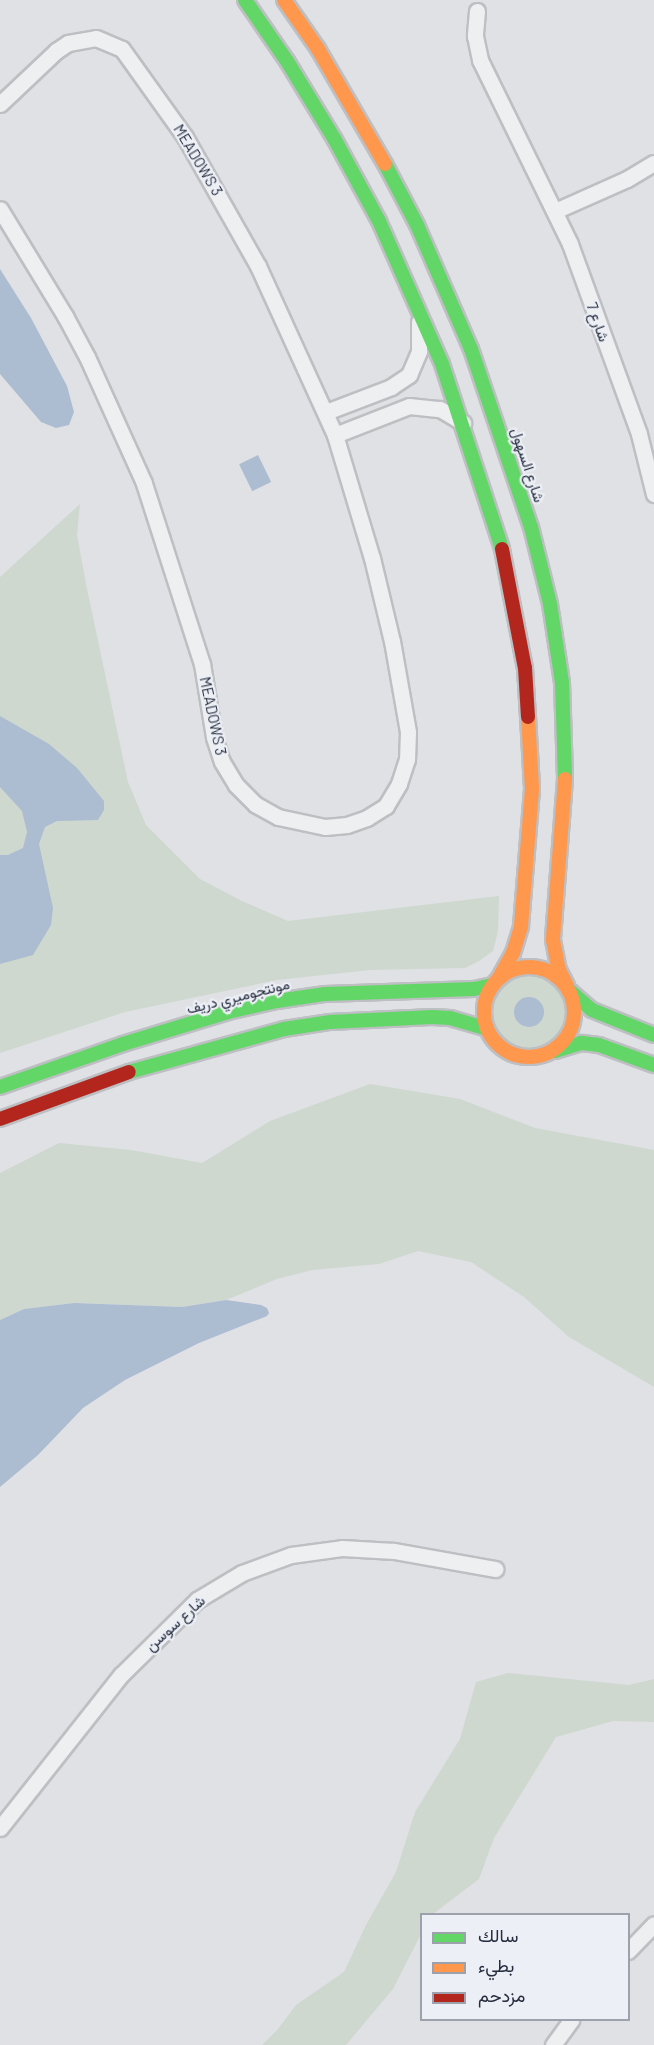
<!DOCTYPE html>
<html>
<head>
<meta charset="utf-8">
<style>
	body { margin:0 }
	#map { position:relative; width:654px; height:2045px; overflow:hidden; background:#dfe1e4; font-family:Barlow,Vazirmatn,sans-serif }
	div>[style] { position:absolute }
	.green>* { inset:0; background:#ced8cf }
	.round { border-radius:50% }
	.water>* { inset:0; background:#acbcd1; transform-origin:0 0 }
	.roads { filter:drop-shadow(2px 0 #bdbfc2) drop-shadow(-2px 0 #bdbfc2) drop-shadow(0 2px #bdbfc2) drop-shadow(0 -2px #bdbfc2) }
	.street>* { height:15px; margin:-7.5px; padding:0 7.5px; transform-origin:7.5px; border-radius:7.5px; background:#eeeff1 }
	.fast>* { height:14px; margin:-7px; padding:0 7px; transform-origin:7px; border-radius:7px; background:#63d668 }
	.slow>* { height:14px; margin:-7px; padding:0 7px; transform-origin:7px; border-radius:7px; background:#ff974d }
	.slow>.ring { margin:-7px; padding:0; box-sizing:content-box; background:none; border:14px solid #ff974d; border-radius:50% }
	.jam>* { height:14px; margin:-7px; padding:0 7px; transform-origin:7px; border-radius:7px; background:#b3261e }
	span { translate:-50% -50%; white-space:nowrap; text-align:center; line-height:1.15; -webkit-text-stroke:4.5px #eceff5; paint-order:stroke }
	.street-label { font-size:15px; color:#262d3e }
	.legend { position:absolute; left:420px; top:1913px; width:210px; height:108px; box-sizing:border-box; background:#eceff5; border:2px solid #9da1ac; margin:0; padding:8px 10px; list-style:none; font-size:18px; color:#262d3e }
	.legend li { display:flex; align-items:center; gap:12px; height:30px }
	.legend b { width:30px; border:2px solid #9da1ac }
</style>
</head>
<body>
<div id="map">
	<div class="green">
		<div style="clip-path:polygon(80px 504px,77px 535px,87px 589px,128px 782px,146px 825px,200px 879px,242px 901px,288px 921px,499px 896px,498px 931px,493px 951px,479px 961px,465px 968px,370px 970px,277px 980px,125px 1012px,0 1053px,0 577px)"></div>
		<div class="round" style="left:493px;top:976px;width:72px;height:72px"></div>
		<div style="clip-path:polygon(370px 1084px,460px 1099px,535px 1128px,654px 1150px,654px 1387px,569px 1337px,524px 1297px,471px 1262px,418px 1251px,379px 1264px,312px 1270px,277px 1279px,226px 1300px,182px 1307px,74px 1303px,24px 1309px,0 1320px,0 1173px,59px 1143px,131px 1150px,202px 1163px,270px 1121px)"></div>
		<div style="clip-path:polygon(508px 1673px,629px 1685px,654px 1679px,654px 1722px,613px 1721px,556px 1737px,494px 1838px,479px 1879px,433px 1914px,422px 1914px,421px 1934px,393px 1989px,346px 2045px,262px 2045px,278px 2029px,296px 2005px,344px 1972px,366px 1925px,396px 1872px,415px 1812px,460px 1739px,476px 1682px)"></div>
	</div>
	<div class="water">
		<div style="clip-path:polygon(0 269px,31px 318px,67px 386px,74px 412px,69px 425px,56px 428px,41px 422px,0 374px)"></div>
		<div style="left:258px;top:455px;width:30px;height:21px;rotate:64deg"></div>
		<div style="clip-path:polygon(0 716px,49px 744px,77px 768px,104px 801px,104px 810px,98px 820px,57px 821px,45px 827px,39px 844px,53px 908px,51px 925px,33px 955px,0 964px,0 855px,8px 855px,23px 848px,27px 832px,22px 811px,0 787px)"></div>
		<div class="round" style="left:514px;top:997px;width:30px;height:30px"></div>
		<div style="clip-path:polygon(226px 1300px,261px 1305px,267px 1308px,269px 1313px,267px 1316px,199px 1343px,125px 1380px,83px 1408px,38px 1455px,0 1487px,0 1320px,24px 1309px,74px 1303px,182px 1307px)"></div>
	</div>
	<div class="roads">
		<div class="street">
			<div style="left:477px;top:11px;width:25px;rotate:95deg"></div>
			<div style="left:475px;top:36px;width:25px;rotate:78deg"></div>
			<div style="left:480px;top:60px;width:205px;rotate:63.9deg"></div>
			<div style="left:570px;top:244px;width:202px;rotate:70deg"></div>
			<div style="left:639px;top:434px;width:62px;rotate:76deg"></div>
			<div style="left:0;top:104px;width:77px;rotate:-43.4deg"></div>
			<div style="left:56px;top:51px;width:14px;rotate:-34deg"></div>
			<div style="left:68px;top:43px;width:28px;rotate:-10deg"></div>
			<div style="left:96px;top:38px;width:28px;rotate:23deg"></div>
			<div style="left:122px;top:49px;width:108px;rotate:54.4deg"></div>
			<div style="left:185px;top:137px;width:148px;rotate:60.5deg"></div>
			<div style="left:258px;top:266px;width:186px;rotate:65.5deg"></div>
			<div style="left:335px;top:435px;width:128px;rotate:73.3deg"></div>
			<div style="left:372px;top:558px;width:85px;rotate:76.5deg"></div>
			<div style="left:392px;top:641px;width:92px;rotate:80deg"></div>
			<div style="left:408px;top:732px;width:27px;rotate:92deg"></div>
			<div style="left:407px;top:759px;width:26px;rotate:108deg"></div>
			<div style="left:399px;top:784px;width:26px;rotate:121deg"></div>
			<div style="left:386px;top:806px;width:22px;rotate:148deg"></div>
			<div style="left:367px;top:818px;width:21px;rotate:161deg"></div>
			<div style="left:347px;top:825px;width:22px;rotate:175deg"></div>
			<div style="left:325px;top:827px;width:48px;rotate:-168deg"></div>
			<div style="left:278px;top:817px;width:26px;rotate:-151deg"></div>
			<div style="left:255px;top:804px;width:27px;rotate:-135deg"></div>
			<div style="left:236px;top:785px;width:27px;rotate:-121deg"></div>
			<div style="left:222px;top:762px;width:26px;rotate:-108deg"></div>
			<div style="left:214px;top:737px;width:74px;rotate:-99.3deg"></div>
			<div style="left:202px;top:664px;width:190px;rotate:-107.8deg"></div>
			<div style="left:144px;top:483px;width:138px;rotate:-114.3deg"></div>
			<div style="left:87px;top:357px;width:47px;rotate:-118.2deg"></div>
			<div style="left:65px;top:316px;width:125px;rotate:-121.3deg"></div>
			<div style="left:555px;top:211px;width:79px;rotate:-24deg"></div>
			<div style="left:627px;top:179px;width:31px;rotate:-31deg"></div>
			<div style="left:326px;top:412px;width:70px;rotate:-21deg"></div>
			<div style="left:391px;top:387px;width:22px;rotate:-34deg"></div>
			<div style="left:409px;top:375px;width:26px;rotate:-67deg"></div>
			<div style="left:419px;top:351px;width:29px;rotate:-90deg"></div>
			<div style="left:335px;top:435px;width:79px;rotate:-21.4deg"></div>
			<div style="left:409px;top:406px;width:31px;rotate:6deg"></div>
			<div style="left:440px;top:409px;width:27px;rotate:31deg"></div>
			<div style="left:0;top:1828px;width:195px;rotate:-51.7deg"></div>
			<div style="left:121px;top:1675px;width:107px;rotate:-44.6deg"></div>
			<div style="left:197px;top:1600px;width:52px;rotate:-31deg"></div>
			<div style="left:242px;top:1573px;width:52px;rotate:-20.2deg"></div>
			<div style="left:291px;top:1555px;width:51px;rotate:-7.8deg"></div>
			<div style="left:342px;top:1548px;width:52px;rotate:3.3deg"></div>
			<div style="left:394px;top:1551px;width:103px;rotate:10.1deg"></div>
			<div style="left:628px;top:1951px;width:37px;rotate:-46deg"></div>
			<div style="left:553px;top:2045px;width:31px;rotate:-54deg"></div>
		</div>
		<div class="fast">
			<div style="left:245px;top:0;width:74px;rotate:55.5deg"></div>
			<div style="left:287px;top:61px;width:92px;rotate:58.7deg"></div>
			<div style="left:335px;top:140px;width:92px;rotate:61.5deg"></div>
			<div style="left:379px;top:221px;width:156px;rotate:66.2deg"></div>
			<div style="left:442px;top:364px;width:194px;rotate:72deg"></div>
			<div style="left:385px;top:164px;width:69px;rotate:62.3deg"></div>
			<div style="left:417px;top:225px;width:135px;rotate:66.5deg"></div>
			<div style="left:471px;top:349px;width:188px;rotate:71.4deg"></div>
			<div style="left:531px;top:527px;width:79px;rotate:76.1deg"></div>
			<div style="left:550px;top:604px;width:79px;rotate:81.3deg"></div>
			<div style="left:562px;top:682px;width:97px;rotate:88.2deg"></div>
			<div style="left:570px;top:991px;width:29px;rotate:41deg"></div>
			<div style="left:592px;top:1010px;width:67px;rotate:22deg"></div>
			<div style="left:555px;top:1051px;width:28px;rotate:-17deg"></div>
			<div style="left:582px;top:1043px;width:17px;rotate:7deg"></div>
			<div style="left:599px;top:1045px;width:59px;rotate:20deg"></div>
			<div style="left:129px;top:1072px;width:161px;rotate:-15.5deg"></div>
			<div style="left:284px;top:1029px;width:47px;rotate:-8.7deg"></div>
			<div style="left:330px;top:1022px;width:102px;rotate:-2.8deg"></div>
			<div style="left:432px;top:1017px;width:18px;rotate:3deg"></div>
			<div style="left:450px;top:1018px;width:37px;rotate:16deg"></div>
			<div style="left:0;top:1087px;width:130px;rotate:-19.3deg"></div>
			<div style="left:123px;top:1044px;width:110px;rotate:-16.9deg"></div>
			<div style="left:228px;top:1012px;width:50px;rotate:-12.7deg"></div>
			<div style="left:277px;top:1001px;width:49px;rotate:-8.3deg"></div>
			<div style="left:325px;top:994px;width:149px;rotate:-1.9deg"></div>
			<div style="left:474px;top:989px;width:19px;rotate:-12deg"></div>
		</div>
		<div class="slow">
			<div style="left:284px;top:0;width:60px;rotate:55.2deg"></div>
			<div style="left:318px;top:49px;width:133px;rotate:59.8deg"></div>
			<div style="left:565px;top:779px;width:161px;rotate:94.3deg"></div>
			<div style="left:553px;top:940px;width:31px;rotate:79deg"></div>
			<div style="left:559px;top:970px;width:18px;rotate:63deg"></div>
			<div class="ring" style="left:484px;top:967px;width:76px;height:76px"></div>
			<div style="left:499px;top:978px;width:29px;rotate:-61deg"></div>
			<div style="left:513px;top:953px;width:28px;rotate:-73deg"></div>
			<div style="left:521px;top:926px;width:138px;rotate:-85.4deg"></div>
			<div style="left:532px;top:788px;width:71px;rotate:-93.2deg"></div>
		</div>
		<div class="jam">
			<div style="left:502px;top:549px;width:121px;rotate:79.1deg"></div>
			<div style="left:525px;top:668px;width:49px;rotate:86.5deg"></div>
			<div style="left:0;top:1119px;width:137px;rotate:-20deg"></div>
		</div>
	</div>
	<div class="street-label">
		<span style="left:198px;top:160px;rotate:59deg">MEADOWS 3</span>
		<span style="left:598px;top:322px;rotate:70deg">شارع 7</span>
		<span style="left:528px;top:465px;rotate:72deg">شارع السهول</span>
		<span style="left:213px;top:716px;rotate:78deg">MEADOWS 3</span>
		<span style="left:238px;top:996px;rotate:-14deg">مونتجوميري دريف</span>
		<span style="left:175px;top:1623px;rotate:-42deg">شارع سوسن</span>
	</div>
	<ul class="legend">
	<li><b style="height:8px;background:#63d668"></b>سالك</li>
	<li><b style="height:8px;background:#ff974d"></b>بطيء</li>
	<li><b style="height:8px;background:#b3261e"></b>مزدحم</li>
	</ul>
</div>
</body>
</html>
